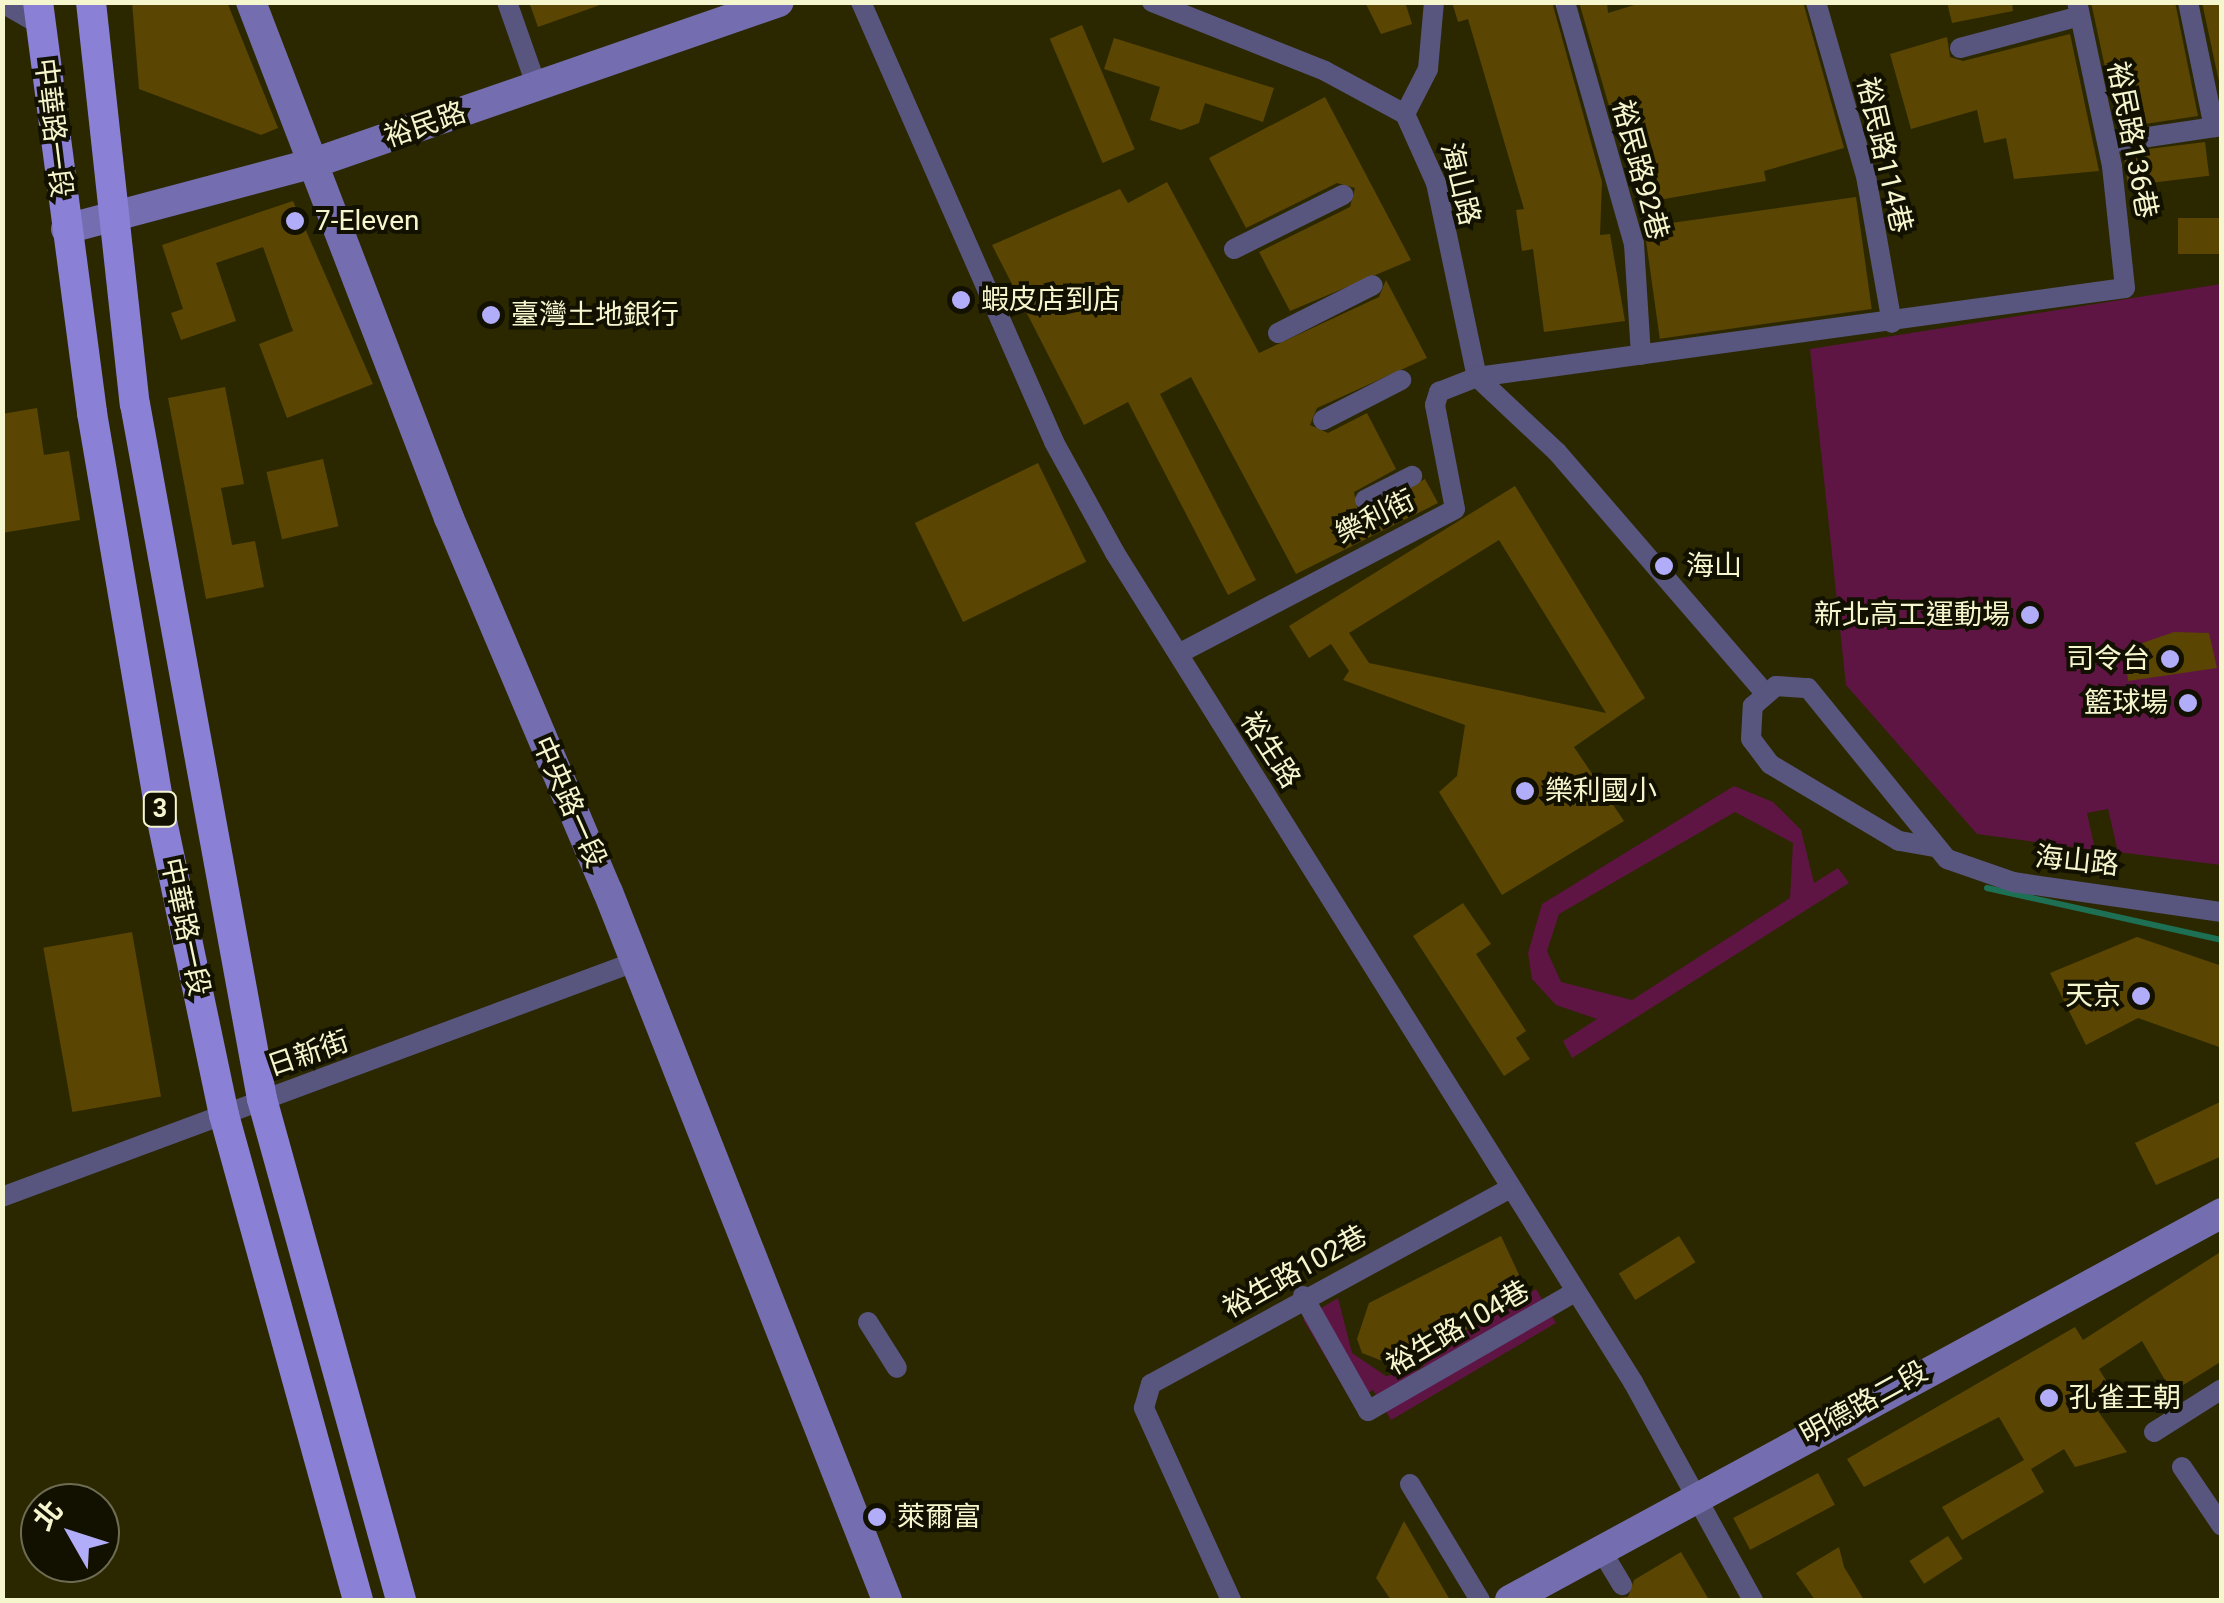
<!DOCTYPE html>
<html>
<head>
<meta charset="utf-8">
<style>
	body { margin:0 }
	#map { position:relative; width:2224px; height:1603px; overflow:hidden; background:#2b2800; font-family:Roboto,"Noto Sans TC",sans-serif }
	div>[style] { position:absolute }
	.green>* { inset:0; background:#5e1543 }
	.stream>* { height:6px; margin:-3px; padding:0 3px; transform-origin:3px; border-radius:3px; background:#1e7055 }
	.building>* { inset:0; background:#5b4503; transform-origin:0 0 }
	.street>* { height:20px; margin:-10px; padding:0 10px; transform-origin:10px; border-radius:10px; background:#58557f }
	.secondary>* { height:30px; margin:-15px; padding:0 15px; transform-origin:15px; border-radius:15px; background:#746eb0 }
	.primary>* { height:30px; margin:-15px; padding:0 15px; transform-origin:15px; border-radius:15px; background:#8a81d7 }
	.dots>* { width:28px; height:28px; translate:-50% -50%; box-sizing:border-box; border:5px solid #121100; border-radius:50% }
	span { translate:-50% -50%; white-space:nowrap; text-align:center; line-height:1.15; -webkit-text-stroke:8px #121100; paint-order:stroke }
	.shield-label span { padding:2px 8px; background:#121100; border:2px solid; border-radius:8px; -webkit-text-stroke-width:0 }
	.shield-label { font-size:25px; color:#f5f5ce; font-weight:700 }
	.street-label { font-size:28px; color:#f5f5ce }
	.poi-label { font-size:28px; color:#f5f5ce }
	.left { translate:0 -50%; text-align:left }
	.right { translate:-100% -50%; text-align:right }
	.frame { position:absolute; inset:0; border:5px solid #f5f5ce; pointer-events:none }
	.north { position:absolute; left:20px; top:1483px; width:100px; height:100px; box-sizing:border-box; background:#121100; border:2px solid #6d6c52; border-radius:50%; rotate:309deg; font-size:28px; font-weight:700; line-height:40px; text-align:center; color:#f5f5ce }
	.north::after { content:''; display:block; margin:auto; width:35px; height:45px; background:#b2adf9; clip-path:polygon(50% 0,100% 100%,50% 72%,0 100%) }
</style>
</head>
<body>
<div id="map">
	<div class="green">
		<div style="clip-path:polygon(2221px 284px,2221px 865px,2118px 852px,2108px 809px,2087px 813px,2095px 850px,1977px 834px,1846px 685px,1810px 349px)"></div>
		<div style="clip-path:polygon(evenodd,1734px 786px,1773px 802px,1801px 830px,1814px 883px,1838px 868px,1849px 883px,1572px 1058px,1563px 1041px,1597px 1019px,1556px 1005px,1532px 979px,1528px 953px,1542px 904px,1734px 786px,1735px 812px,1793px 843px,1790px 898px,1632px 1000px,1561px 982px,1547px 951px,1559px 914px,1735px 812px)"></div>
		<div style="clip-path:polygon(1536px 1289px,1556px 1323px,1391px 1420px,1373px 1390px,1352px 1402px,1303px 1319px,1338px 1298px,1352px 1353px,1386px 1376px,1419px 1370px,1443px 1345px)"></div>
	</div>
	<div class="stream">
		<div style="left:1987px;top:888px;width:241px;rotate:12.5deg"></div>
	</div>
	<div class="building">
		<div style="clip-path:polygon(132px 2px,227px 2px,278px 128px,261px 135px,139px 89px)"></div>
		<div style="clip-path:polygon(529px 2px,599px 2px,600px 5px,538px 27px)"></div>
		<div style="clip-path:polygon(1365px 2px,1405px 2px,1412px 24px,1381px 34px)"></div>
		<div style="clip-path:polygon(1452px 2px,1552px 2px,1602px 182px,1600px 235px,1610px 234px,1625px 321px,1544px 332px,1533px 249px,1522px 251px,1516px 210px,1524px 209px,1468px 19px,1458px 22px)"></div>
		<div style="clip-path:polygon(1579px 2px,1607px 2px,1608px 13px,1644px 2px,1803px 2px,1844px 148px,1764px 171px,1766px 181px,1653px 201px,1645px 160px,1626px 165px)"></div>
		<div style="clip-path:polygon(1947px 2px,2012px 2px,2013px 11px,1952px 23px)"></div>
		<div style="clip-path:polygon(2091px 2px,2175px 2px,2198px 116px,2118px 128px)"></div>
		<div style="clip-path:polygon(2202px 2px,2222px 2px,2222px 96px)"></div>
		<div style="left:1082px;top:25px;width:135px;height:35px;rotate:67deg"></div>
		<div style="clip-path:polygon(2070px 34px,2099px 171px,2014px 179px,2006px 138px,1984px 143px,1977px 110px,1911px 129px,1890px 54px,1947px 37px,1950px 57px,1963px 61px)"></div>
		<div style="clip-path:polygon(1114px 38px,1274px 88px,1263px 122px,1205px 103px,1199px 123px,1181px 130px,1150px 120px,1160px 87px,1104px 69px)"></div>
		<div style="clip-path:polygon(1325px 97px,1411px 260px,1290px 311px,1259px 252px,1350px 207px,1355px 188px,1337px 183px,1246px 228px,1209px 158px)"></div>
		<div style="left:2205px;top:142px;width:34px;height:82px;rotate:83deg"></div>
		<div style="clip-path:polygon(1167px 182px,1259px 353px,1379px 297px,1386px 280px,1427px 358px,1317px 408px,1310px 425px,1328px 433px,1367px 413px,1396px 469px,1354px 492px,1358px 512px,1425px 479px,1438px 503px,1296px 574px,1191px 377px,1160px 394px,1256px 580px,1228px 595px,1128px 402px,1084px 425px,992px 245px,1120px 189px,1128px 203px)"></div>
		<div style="left:1856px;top:197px;width:113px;height:214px;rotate:82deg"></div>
		<div style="clip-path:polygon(293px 201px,373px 384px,287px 418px,259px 344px,293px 331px,263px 247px,216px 263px,236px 321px,181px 340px,171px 313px,183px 309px,162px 245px)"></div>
		<div style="left:2221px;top:218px;width:36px;height:43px;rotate:90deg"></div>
		<div style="clip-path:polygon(225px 387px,244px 484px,221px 488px,232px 545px,255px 541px,264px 587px,206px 599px,168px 398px)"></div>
		<div style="clip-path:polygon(37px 408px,44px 455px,69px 451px,80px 520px,2px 533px,2px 414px)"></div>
		<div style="left:323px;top:459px;width:69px;height:58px;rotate:77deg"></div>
		<div style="left:1038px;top:463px;width:110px;height:137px;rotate:64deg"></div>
		<div style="clip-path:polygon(evenodd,1515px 486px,1645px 698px,1574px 747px,1624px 821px,1502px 895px,1439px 792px,1457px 776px,1465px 725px,1343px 680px,1349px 671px,1331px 644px,1309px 658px,1289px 626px,1515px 486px,1499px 540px,1606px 713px,1369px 663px,1349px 633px,1499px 540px)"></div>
		<div style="clip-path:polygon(2174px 632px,2209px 633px,2217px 668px,2128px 681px,2125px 649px)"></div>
		<div style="clip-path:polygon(1463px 903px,1491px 944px,1476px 954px,1526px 1031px,1516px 1038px,1530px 1059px,1504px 1076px,1413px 936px)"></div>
		<div style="left:132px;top:932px;width:167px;height:90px;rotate:80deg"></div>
		<div style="clip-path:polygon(2137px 937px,2222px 966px,2222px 1048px,2138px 1018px,2086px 1045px,2050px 973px)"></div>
		<div style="clip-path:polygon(2222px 1101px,2222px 1156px,2156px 1185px,2135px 1143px)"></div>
		<div style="clip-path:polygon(1501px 1236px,1527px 1292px,1403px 1369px,1362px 1353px,1357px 1339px,1369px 1303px)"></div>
		<div style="left:1679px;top:1236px;width:31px;height:71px;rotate:58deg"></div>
		<div style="clip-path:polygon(2222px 1251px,2222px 1361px,2172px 1392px,2142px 1341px,2099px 1369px,2114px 1394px,2095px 1407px,2127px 1452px,2075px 1467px,2064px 1449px,2031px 1469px,2044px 1492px,1962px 1540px,1942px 1507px,2024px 1460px,1999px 1417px,1864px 1487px,1847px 1459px,2075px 1327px,2083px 1340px)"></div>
		<div style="left:1818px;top:1473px;width:36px;height:96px;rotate:62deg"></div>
		<div style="clip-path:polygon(1404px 1521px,1450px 1600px,1391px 1600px,1376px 1578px)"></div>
		<div style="left:1948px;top:1536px;width:27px;height:46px;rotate:57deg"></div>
		<div style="clip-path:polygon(1839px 1547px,1844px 1567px,1864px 1600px,1815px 1600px,1796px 1573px)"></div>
		<div style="clip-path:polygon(1681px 1552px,1709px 1600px,1599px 1600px,1628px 1597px,1634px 1580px)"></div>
	</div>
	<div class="street">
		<div style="left:507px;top:2px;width:90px;rotate:70.6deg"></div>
		<div style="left:861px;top:2px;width:480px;rotate:66.3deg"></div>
		<div style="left:1054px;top:442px;width:127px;rotate:61.2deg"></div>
		<div style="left:1115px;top:553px;width:978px;rotate:58deg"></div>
		<div style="left:1633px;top:1382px;width:249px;rotate:61.2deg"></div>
		<div style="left:1152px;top:2px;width:186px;rotate:21.7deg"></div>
		<div style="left:1325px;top:71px;width:91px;rotate:28.3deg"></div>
		<div style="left:1405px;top:114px;width:76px;rotate:65.8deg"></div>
		<div style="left:1436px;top:183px;width:198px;rotate:78.1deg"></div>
		<div style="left:1477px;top:377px;width:110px;rotate:43.2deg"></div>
		<div style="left:1557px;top:452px;width:320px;rotate:49.2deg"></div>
		<div style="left:1565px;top:2px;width:252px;rotate:74.1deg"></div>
		<div style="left:1634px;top:244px;width:111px;rotate:86.4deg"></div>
		<div style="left:1816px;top:2px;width:181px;rotate:74deg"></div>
		<div style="left:1866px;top:176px;width:149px;rotate:80deg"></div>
		<div style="left:2188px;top:2px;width:128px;rotate:78.3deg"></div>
		<div style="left:2px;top:3px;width:43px;rotate:29.6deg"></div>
		<div style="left:1960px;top:48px;width:124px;rotate:-14.9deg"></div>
		<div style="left:1405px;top:114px;width:51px;rotate:-62.9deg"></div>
		<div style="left:1428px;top:69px;width:67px;rotate:-84.9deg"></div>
		<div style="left:2108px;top:143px;width:115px;rotate:-8.5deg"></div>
		<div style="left:1234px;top:249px;width:122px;rotate:-26.4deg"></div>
		<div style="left:1278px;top:333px;width:106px;rotate:-26.8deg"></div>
		<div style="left:1323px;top:420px;width:88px;rotate:-27.1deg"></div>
		<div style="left:1365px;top:500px;width:53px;rotate:-27.1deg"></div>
		<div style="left:1180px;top:653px;width:310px;rotate:-27.6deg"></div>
		<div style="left:1455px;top:509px;width:106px;rotate:-100.9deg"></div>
		<div style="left:1435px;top:405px;width:14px;rotate:-73deg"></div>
		<div style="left:1439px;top:392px;width:41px;rotate:-21.5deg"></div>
		<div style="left:1477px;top:377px;width:654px;rotate:-7.82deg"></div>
		<div style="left:2125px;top:288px;width:123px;rotate:-96.1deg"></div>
		<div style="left:2112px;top:166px;width:168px;rotate:-102deg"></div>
		<div style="left:1934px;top:847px;width:36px;rotate:-170deg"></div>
		<div style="left:1899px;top:841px;width:150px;rotate:-149.2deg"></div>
		<div style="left:1770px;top:764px;width:31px;rotate:-127deg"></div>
		<div style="left:1751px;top:739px;width:33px;rotate:-87deg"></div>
		<div style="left:1753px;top:706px;width:30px;rotate:-41deg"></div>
		<div style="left:1776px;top:686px;width:32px;rotate:4deg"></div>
		<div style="left:1808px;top:688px;width:220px;rotate:50.9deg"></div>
		<div style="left:1947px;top:859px;width:70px;rotate:19.2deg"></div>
		<div style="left:2013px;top:882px;width:211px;rotate:8.2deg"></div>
		<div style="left:2px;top:1197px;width:672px;rotate:-20.38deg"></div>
		<div style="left:1303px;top:1296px;width:132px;rotate:60.5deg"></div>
		<div style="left:1368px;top:1411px;width:239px;rotate:-29.9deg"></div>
		<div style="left:868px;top:1322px;width:54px;rotate:57.8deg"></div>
		<div style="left:2154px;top:1432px;width:80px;rotate:-32.3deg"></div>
		<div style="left:2182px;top:1467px;width:71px;rotate:55.9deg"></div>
		<div style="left:1410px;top:1484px;width:135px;rotate:58.9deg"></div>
		<div style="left:1601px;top:1550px;width:41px;rotate:59deg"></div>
		<div style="left:1231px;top:1600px;width:211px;rotate:-114.4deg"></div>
		<div style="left:1144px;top:1408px;width:25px;rotate:-74deg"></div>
		<div style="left:1151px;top:1384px;width:408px;rotate:-28.6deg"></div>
	</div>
	<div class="secondary">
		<div style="left:251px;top:2px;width:553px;rotate:69.01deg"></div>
		<div style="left:449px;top:518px;width:406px;rotate:67deg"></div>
		<div style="left:608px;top:892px;width:761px;rotate:68.49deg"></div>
		<div style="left:66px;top:229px;width:253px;rotate:-14.9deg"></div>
		<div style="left:311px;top:164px;width:495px;rotate:-19.1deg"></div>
		<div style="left:1510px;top:1600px;width:810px;rotate:-28.53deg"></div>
	</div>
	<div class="primary">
		<div style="left:38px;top:2px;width:415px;rotate:82.5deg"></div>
		<div style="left:92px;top:413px;width:409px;rotate:80.3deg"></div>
		<div style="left:161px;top:816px;width:306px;rotate:78.1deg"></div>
		<div style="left:224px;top:1115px;width:503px;rotate:74.56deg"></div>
		<div style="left:91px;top:2px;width:404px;rotate:83.8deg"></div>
		<div style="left:135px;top:404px;width:707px;rotate:79.64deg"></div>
		<div style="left:262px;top:1099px;width:520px;rotate:74.49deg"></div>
	</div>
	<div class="dots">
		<div style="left:295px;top:221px;background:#b2adf9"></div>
		<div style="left:961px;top:300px;background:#b2adf9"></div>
		<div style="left:491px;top:315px;background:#b2adf9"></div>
		<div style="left:1664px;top:566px;background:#b2adf9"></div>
		<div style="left:2030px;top:615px;background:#b2adf9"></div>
		<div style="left:2170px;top:659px;background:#b2adf9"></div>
		<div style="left:2188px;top:703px;background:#b2adf9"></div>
		<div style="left:1525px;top:791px;background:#b2adf9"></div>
		<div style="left:2141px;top:996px;background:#b2adf9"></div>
		<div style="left:2049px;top:1398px;background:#b2adf9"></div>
		<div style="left:877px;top:1517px;background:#b2adf9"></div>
	</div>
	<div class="shield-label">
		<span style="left:160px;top:809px">3</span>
	</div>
	<div class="street-label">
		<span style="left:425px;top:125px;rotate:-19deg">裕民路</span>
		<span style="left:53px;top:128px;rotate:83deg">中華路一段</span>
		<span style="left:2132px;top:140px;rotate:79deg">裕民路136巷</span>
		<span style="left:1884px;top:155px;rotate:77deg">裕民路114巷</span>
		<span style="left:1640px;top:170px;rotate:75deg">裕民路92巷</span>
		<span style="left:1460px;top:184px;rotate:76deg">海山路</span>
		<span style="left:1375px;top:517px;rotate:-26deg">樂利街</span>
		<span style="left:1270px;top:750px;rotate:57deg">裕生路</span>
		<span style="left:569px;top:802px;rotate:66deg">中央路一段</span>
		<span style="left:2077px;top:861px;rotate:6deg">海山路</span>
		<span style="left:185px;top:927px;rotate:78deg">中華路一段</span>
		<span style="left:308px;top:1054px;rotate:-19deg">日新街</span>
		<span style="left:1295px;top:1272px;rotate:-29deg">裕生路102巷</span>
		<span style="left:1458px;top:1328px;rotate:-30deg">裕生路104巷</span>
		<span style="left:1864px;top:1403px;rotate:-29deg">明德路二段</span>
	</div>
	<div class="poi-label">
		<span class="left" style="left:315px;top:221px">7-Eleven</span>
		<span class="left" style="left:981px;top:300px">蝦皮店到店</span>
		<span class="left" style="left:511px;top:315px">臺灣土地銀行</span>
		<span class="left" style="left:1686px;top:566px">海山</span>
		<span class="right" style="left:2010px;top:615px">新北高工運動場</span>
		<span class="right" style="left:2150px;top:659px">司令台</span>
		<span class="right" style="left:2168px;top:703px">籃球場</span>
		<span class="left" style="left:1545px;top:791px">樂利國小</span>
		<span class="right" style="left:2121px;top:996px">天京</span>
		<span class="left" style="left:2069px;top:1398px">孔雀王朝</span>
		<span class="left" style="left:897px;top:1517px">萊爾富</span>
	</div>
	<div class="frame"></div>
	<div class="north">北</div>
</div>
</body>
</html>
